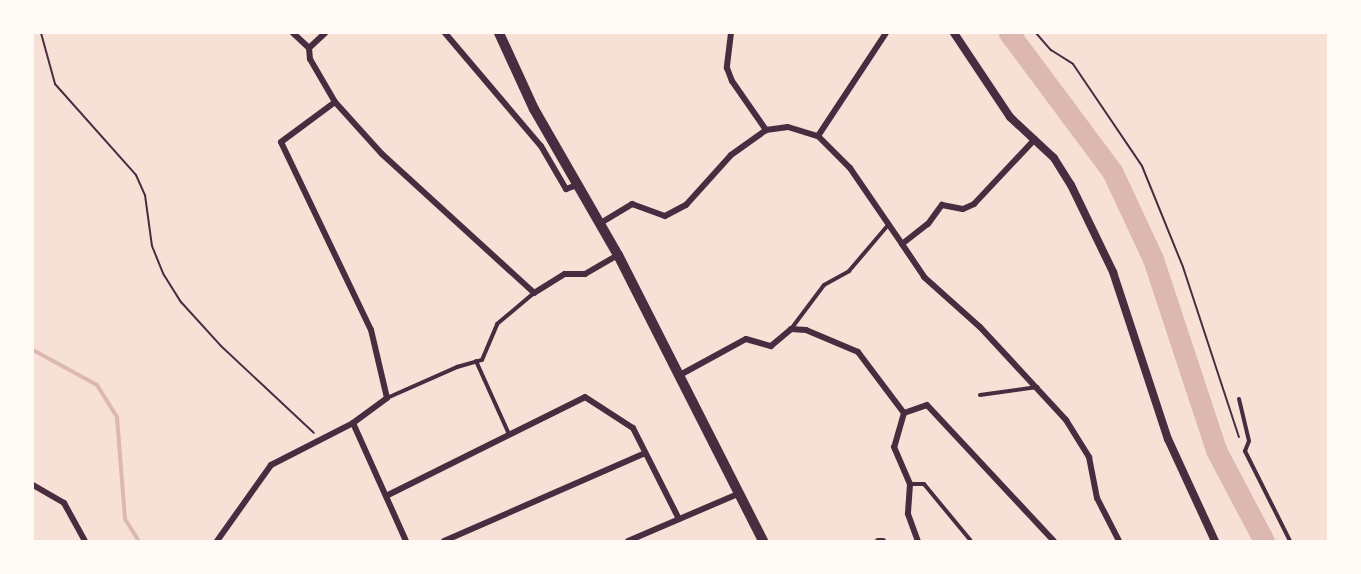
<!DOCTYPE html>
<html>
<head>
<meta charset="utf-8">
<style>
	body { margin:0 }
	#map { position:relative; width:1361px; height:574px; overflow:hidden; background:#f7e1d7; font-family:Ubuntu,sans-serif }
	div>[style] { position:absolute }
	.stream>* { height:4px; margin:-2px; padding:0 2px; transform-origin:2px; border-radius:2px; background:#dcb8b0 }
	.river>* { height:21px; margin:-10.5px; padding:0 10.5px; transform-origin:10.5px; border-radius:10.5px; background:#dcb8b0 }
	.path>* { height:2px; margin:-1px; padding:0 1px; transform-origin:1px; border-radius:1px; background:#4a2c40 }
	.service>* { height:4px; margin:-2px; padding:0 2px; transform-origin:2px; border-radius:2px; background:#4a2c40 }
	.minor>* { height:6px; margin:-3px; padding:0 3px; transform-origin:3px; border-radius:3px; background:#4a2c40 }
	.tertiary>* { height:8px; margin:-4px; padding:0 4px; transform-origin:4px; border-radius:4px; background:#4a2c40 }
	.primary>* { height:10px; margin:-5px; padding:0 5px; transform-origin:5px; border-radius:5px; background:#4a2c40 }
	span { translate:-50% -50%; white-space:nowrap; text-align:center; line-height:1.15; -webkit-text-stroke:6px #fffaf5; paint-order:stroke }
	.frame { position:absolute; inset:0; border:34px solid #fffaf5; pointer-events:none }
</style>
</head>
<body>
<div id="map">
	<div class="stream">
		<div style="left:33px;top:350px;width:73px;rotate:28.7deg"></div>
		<div style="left:97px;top:385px;width:38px;rotate:58deg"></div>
		<div style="left:117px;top:417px;width:102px;rotate:85.5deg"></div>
		<div style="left:125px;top:519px;width:26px;rotate:58deg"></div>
	</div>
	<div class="river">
		<div style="left:1009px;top:33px;width:172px;rotate:53.3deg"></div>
		<div style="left:1112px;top:171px;width:97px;rotate:65deg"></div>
		<div style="left:1153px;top:259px;width:201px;rotate:71.7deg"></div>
		<div style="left:1216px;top:450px;width:103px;rotate:62.2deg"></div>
	</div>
	<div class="path">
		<div style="left:41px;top:33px;width:53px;rotate:74.6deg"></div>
		<div style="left:55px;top:84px;width:122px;rotate:48.3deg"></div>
		<div style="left:136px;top:175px;width:22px;rotate:66deg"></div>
		<div style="left:145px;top:195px;width:51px;rotate:82.2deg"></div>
		<div style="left:152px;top:246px;width:31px;rotate:68deg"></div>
		<div style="left:164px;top:275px;width:32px;rotate:58deg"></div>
		<div style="left:181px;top:302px;width:59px;rotate:47.7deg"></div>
		<div style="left:221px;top:346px;width:127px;rotate:43.1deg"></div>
		<div style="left:1036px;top:33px;width:23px;rotate:49deg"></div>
		<div style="left:1051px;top:50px;width:26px;rotate:32deg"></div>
		<div style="left:1073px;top:64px;width:123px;rotate:55.9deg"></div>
		<div style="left:1142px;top:166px;width:109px;rotate:67.9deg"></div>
		<div style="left:1183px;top:267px;width:179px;rotate:71.8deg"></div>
	</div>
	<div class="service">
		<div style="left:791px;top:329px;width:55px;rotate:-53.1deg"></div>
		<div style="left:824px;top:285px;width:29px;rotate:-29deg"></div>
		<div style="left:849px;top:271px;width:62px;rotate:-49.6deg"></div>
		<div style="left:476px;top:361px;width:80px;rotate:65.7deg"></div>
		<div style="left:980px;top:395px;width:58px;rotate:-8deg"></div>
		<div style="left:387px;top:398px;width:77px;rotate:-23.9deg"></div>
		<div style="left:457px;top:367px;width:26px;rotate:-16deg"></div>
		<div style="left:482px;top:360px;width:39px;rotate:-67deg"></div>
		<div style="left:497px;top:324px;width:48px;rotate:-40deg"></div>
		<div style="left:1239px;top:399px;width:43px;rotate:76.6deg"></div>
		<div style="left:1249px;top:441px;width:11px;rotate:112deg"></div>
		<div style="left:1245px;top:451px;width:101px;rotate:63.4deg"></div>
		<div style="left:910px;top:484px;width:14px"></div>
		<div style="left:924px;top:484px;width:74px;rotate:50.5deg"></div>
	</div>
	<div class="minor">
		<div style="left:293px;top:33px;width:22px;rotate:43deg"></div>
		<div style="left:309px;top:48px;width:11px;rotate:85deg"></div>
		<div style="left:310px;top:59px;width:50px;rotate:59.8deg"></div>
		<div style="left:335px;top:102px;width:70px;rotate:47.9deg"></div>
		<div style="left:382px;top:154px;width:206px;rotate:42.4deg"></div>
		<div style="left:534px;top:293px;width:36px;rotate:-32deg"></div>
		<div style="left:565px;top:274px;width:20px"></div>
		<div style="left:585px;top:274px;width:38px;rotate:-30deg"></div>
		<div style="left:445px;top:33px;width:148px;rotate:49.7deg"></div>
		<div style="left:541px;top:146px;width:50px;rotate:59.8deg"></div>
		<div style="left:566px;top:189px;width:12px;rotate:-20deg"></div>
		<div style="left:731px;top:33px;width:35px;rotate:97deg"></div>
		<div style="left:727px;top:68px;width:14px;rotate:69deg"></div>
		<div style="left:732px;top:81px;width:60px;rotate:55.2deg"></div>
		<div style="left:309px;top:48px;width:22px;rotate:-43deg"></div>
		<div style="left:818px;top:136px;width:123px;rotate:-56.6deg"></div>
		<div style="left:599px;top:224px;width:39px;rotate:-31deg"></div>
		<div style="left:632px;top:204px;width:35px;rotate:20deg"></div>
		<div style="left:665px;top:216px;width:24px;rotate:-28deg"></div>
		<div style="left:686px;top:205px;width:67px;rotate:-48deg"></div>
		<div style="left:731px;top:155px;width:43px;rotate:-35.5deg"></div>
		<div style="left:766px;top:130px;width:22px;rotate:-8deg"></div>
		<div style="left:788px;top:127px;width:31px;rotate:17deg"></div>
		<div style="left:818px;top:136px;width:45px;rotate:45deg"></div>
		<div style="left:850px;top:168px;width:92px;rotate:55.6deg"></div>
		<div style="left:902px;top:244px;width:33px;rotate:-38deg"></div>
		<div style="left:928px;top:224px;width:24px;rotate:-54deg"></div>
		<div style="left:942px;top:205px;width:21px;rotate:11deg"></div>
		<div style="left:963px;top:209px;width:12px;rotate:-24deg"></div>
		<div style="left:974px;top:204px;width:89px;rotate:-46.8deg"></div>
		<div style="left:902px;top:244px;width:40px;rotate:56deg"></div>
		<div style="left:924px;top:277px;width:75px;rotate:41.8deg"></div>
		<div style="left:980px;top:327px;width:127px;rotate:47.2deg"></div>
		<div style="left:1066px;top:420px;width:44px;rotate:58.1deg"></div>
		<div style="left:1089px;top:457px;width:42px;rotate:79deg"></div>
		<div style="left:1097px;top:498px;width:48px;rotate:62.9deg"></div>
		<div style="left:678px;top:376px;width:77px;rotate:-28.6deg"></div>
		<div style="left:746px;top:339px;width:26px;rotate:16deg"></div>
		<div style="left:771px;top:346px;width:26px;rotate:-40deg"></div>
		<div style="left:791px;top:329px;width:15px;rotate:4deg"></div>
		<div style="left:806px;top:330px;width:56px;rotate:22.9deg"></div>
		<div style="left:858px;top:352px;width:76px;rotate:53deg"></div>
		<div style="left:904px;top:413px;width:24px;rotate:-19deg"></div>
		<div style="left:927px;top:405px;width:186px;rotate:47deg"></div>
		<div style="left:904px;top:413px;width:35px;rotate:106deg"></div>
		<div style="left:894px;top:447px;width:40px;rotate:66.6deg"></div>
		<div style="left:910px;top:484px;width:30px;rotate:94deg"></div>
		<div style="left:908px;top:514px;width:29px;rotate:70deg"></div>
		<div style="left:353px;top:423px;width:129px;rotate:65.8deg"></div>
		<div style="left:33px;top:485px;width:36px;rotate:30deg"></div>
		<div style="left:64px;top:503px;width:43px;rotate:61.1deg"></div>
		<div style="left:386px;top:496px;width:222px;rotate:-26.4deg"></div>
		<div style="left:585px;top:397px;width:57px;rotate:32.9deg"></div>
		<div style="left:633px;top:428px;width:102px;rotate:63.2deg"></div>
		<div style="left:217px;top:541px;width:93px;rotate:-54.6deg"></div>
		<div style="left:271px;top:465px;width:92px;rotate:-27.1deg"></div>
		<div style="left:353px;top:423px;width:42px;rotate:-36.3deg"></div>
		<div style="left:387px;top:398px;width:70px;rotate:-103.2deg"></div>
		<div style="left:371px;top:330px;width:208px;rotate:-115.6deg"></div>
		<div style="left:281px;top:142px;width:67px;rotate:-36.5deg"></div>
		<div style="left:444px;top:541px;width:219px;rotate:-23.6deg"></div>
		<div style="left:628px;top:541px;width:122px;rotate:-23.2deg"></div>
		<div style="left:878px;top:541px;width:5px"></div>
	</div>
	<div class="tertiary">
		<div style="left:954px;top:33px;width:101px;rotate:56.3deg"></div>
		<div style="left:1010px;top:117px;width:60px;rotate:43deg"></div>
		<div style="left:1054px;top:158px;width:32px;rotate:58deg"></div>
		<div style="left:1071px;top:185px;width:97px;rotate:64.2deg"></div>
		<div style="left:1113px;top:272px;width:176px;rotate:71.8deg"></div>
		<div style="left:1168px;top:439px;width:112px;rotate:65.3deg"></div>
	</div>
	<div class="primary">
		<div style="left:499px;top:33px;width:84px;rotate:65.3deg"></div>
		<div style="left:534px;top:109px;width:168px;rotate:60.1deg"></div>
		<div style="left:618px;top:255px;width:321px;rotate:63.1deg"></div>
	</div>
	<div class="frame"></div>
</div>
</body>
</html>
